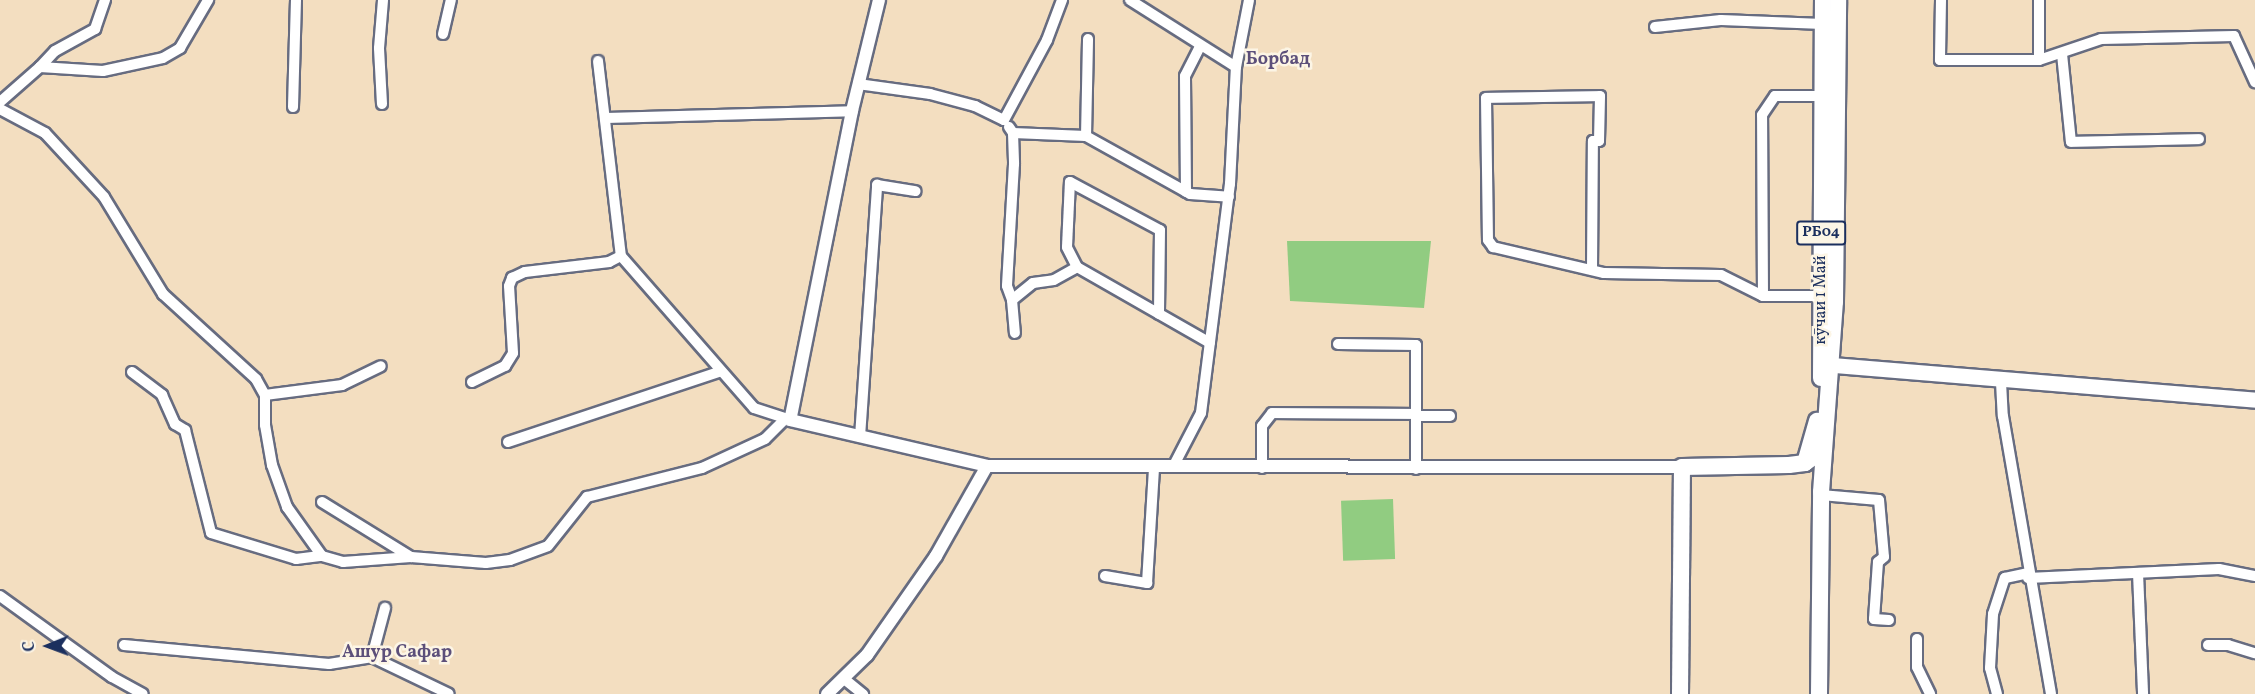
<!DOCTYPE html>
<html>
<head>
<meta charset="utf-8">
<style>
	body { margin:0 }
	#map { position:relative; width:2255px; height:694px; overflow:hidden; background:#f3dec0; font-family:Vollkorn,serif }
	div>[style] { position:absolute }
	.green>* { inset:0; background:#91cc81; transform-origin:0 0 }
	.roads { filter:drop-shadow(2px 0 #676c80) drop-shadow(-2px 0 #676c80) drop-shadow(0 2px #676c80) drop-shadow(0 -2px #676c80) }
	.minor>* { height:10px; margin:-5px; padding:0 5px; transform-origin:5px; border-radius:5px; background:#fff }
	.tertiary>* { height:12px; margin:-6px; padding:0 6px; transform-origin:6px; border-radius:6px; background:#fff }
	.secondary>* { height:15px; margin:-7.5px; padding:0 7.5px; transform-origin:7.5px; border-radius:7.5px; background:#fff }
	.primary>* { height:16px; margin:-8px; padding:0 8px; transform-origin:8px; border-radius:8px; background:#fff }
	span { translate:-50% -50%; white-space:nowrap; text-align:center; line-height:1.15; -webkit-text-stroke:5px #fcf5e5; paint-order:stroke }
	.shield-label span { padding:2px 4px; background:#fcf5e5; border:2px solid; border-radius:4px; -webkit-text-stroke-width:0 }
	.shield-label { font-size:15px; color:#1b2f5e; font-weight:700 }
	.street-label { font-size:16px; color:#1b2f5e }
	.neighbourhood-label { font-size:18px; color:#5c4f7a; font-weight:700 }
	.north { position:absolute; left:18px; top:616px; width:60px; height:60px; -webkit-text-stroke:4px #fcf5e5; paint-order:stroke; rotate:269deg; font-size:16px; font-weight:700; line-height:24px; text-align:center; color:#1b2f5e }
	.north::after { content:''; display:block; margin:auto; width:21px; height:27px; background:#1b2f5e; clip-path:polygon(50% 0,100% 100%,50% 72%,0 100%) }
</style>
</head>
<body>
<div id="map">
	<div class="green">
		<div style="clip-path:polygon(1287px 241px,1431px 241px,1424px 308px,1290px 301px)"></div>
		<div style="left:1393px;top:499px;width:60px;height:52px;rotate:88deg"></div>
	</div>
	<div class="roads">
		<div class="minor">
			<div style="left:1130px;top:0;width:125px;rotate:32.3deg"></div>
			<div style="left:1941px;top:0;width:60px;rotate:91deg"></div>
			<div style="left:1940px;top:60px;width:99px"></div>
			<div style="left:2039px;top:60px;width:65px;rotate:-18.7deg"></div>
			<div style="left:2101px;top:39px;width:133px;rotate:-1.3deg"></div>
			<div style="left:2234px;top:36px;width:51px;rotate:65.5deg"></div>
			<div style="left:1655px;top:27px;width:66px;rotate:-6.1deg"></div>
			<div style="left:1721px;top:20px;width:102px;rotate:2.2deg"></div>
			<div style="left:443px;top:34px;width:35px;rotate:-77deg"></div>
			<div style="left:2062px;top:54px;width:88px;rotate:84.2deg"></div>
			<div style="left:2071px;top:142px;width:128px;rotate:-1.3deg"></div>
			<div style="left:2039px;top:60px;width:60px;rotate:-90deg"></div>
			<div style="left:598px;top:61px;width:196px;rotate:83.3deg"></div>
			<div style="left:621px;top:256px;width:202px;rotate:48.8deg"></div>
			<div style="left:754px;top:408px;width:38px;rotate:18deg"></div>
			<div style="left:40px;top:67px;width:22px;rotate:-47deg"></div>
			<div style="left:55px;top:51px;width:46px;rotate:-28.8deg"></div>
			<div style="left:95px;top:29px;width:31px;rotate:-71deg"></div>
			<div style="left:858px;top:84px;width:73px;rotate:7.9deg"></div>
			<div style="left:930px;top:94px;width:47px;rotate:14.9deg"></div>
			<div style="left:975px;top:106px;width:32px;rotate:26deg"></div>
			<div style="left:1004px;top:120px;width:91px;rotate:-61.7deg"></div>
			<div style="left:1047px;top:40px;width:43px;rotate:-69.4deg"></div>
			<div style="left:0;top:102px;width:53px;rotate:-41.2deg"></div>
			<div style="left:40px;top:67px;width:63px;rotate:3.6deg"></div>
			<div style="left:103px;top:71px;width:61px;rotate:-12.2deg"></div>
			<div style="left:163px;top:58px;width:20px;rotate:-30deg"></div>
			<div style="left:180px;top:48px;width:56px;rotate:-59.7deg"></div>
			<div style="left:382px;top:104px;width:56px;rotate:-93.1deg"></div>
			<div style="left:379px;top:48px;width:48px;rotate:-85.2deg"></div>
			<div style="left:293px;top:107px;width:107px;rotate:-88.4deg"></div>
			<div style="left:0;top:109px;width:51px;rotate:28.1deg"></div>
			<div style="left:45px;top:133px;width:87px;rotate:47.3deg"></div>
			<div style="left:104px;top:197px;width:114px;rotate:58.7deg"></div>
			<div style="left:163px;top:294px;width:126px;rotate:42.4deg"></div>
			<div style="left:256px;top:379px;width:18px;rotate:61deg"></div>
			<div style="left:265px;top:395px;width:30px;rotate:90deg"></div>
			<div style="left:265px;top:425px;width:41px;rotate:80.1deg"></div>
			<div style="left:272px;top:465px;width:45px;rotate:70.3deg"></div>
			<div style="left:287px;top:507px;width:60px;rotate:54.5deg"></div>
			<div style="left:322px;top:556px;width:22px;rotate:16deg"></div>
			<div style="left:343px;top:562px;width:68px;rotate:-4.2deg"></div>
			<div style="left:606px;top:118px;width:246px;rotate:-1.6deg"></div>
			<div style="left:1009px;top:127px;width:7px;rotate:56deg"></div>
			<div style="left:1013px;top:133px;width:31px;rotate:88deg"></div>
			<div style="left:1014px;top:164px;width:122px;rotate:93.3deg"></div>
			<div style="left:1007px;top:286px;width:15px;rotate:70deg"></div>
			<div style="left:1012px;top:300px;width:33px;rotate:85deg"></div>
			<div style="left:1013px;top:133px;width:73px;rotate:2.4deg"></div>
			<div style="left:1086px;top:136px;width:119px;rotate:29.1deg"></div>
			<div style="left:1190px;top:194px;width:39px;rotate:4deg"></div>
			<div style="left:1086px;top:136px;width:97px;rotate:-88.8deg"></div>
			<div style="left:1186px;top:192px;width:116px;rotate:-90.5deg"></div>
			<div style="left:1185px;top:76px;width:33px;rotate:-63deg"></div>
			<div style="left:1077px;top:267px;width:22px;rotate:-117deg"></div>
			<div style="left:1067px;top:247px;width:65px;rotate:-87.4deg"></div>
			<div style="left:1070px;top:182px;width:102px;rotate:28.1deg"></div>
			<div style="left:1160px;top:230px;width:84px;rotate:90.7deg"></div>
			<div style="left:1592px;top:270px;width:129px;rotate:-89.6deg"></div>
			<div style="left:1593px;top:141px;width:6px"></div>
			<div style="left:1599px;top:141px;width:45px;rotate:-88.7deg"></div>
			<div style="left:1600px;top:96px;width:114px;rotate:179deg"></div>
			<div style="left:1486px;top:98px;width:142px;rotate:89.2deg"></div>
			<div style="left:1488px;top:240px;width:9px;rotate:54deg"></div>
			<div style="left:1493px;top:247px;width:114px;rotate:13.2deg"></div>
			<div style="left:1604px;top:273px;width:117px;rotate:1deg"></div>
			<div style="left:1721px;top:275px;width:47px;rotate:26.6deg"></div>
			<div style="left:1763px;top:296px;width:59px"></div>
			<div style="left:1763px;top:296px;width:181px;rotate:-90.3deg"></div>
			<div style="left:1762px;top:115px;width:23px;rotate:-56deg"></div>
			<div style="left:1775px;top:96px;width:46px"></div>
			<div style="left:1012px;top:300px;width:27px;rotate:-39deg"></div>
			<div style="left:1033px;top:283px;width:21px;rotate:-8deg"></div>
			<div style="left:1054px;top:280px;width:26px;rotate:-29deg"></div>
			<div style="left:1077px;top:267px;width:153px;rotate:29.7deg"></div>
			<div style="left:1338px;top:344px;width:78px;rotate:0.7deg"></div>
			<div style="left:1416px;top:345px;width:124px;rotate:90deg"></div>
			<div style="left:132px;top:372px;width:38px;rotate:37deg"></div>
			<div style="left:162px;top:395px;width:32px;rotate:66deg"></div>
			<div style="left:175px;top:424px;width:12px;rotate:31deg"></div>
			<div style="left:185px;top:430px;width:106px;rotate:75.8deg"></div>
			<div style="left:211px;top:533px;width:89px;rotate:17deg"></div>
			<div style="left:296px;top:559px;width:26px;rotate:-7deg"></div>
			<div style="left:472px;top:382px;width:37px;rotate:-26deg"></div>
			<div style="left:505px;top:366px;width:15px;rotate:-58deg"></div>
			<div style="left:513px;top:353px;width:67px;rotate:-93.4deg"></div>
			<div style="left:509px;top:286px;width:9px;rotate:-69deg"></div>
			<div style="left:512px;top:278px;width:14px;rotate:-25deg"></div>
			<div style="left:525px;top:272px;width:85px;rotate:-6.8deg"></div>
			<div style="left:609px;top:262px;width:13px;rotate:-27deg"></div>
			<div style="left:2001px;top:382px;width:34px;rotate:87deg"></div>
			<div style="left:2003px;top:416px;width:282px;rotate:80.2deg"></div>
			<div style="left:265px;top:395px;width:78px;rotate:-7.4deg"></div>
			<div style="left:342px;top:385px;width:43px;rotate:-26deg"></div>
			<div style="left:1417px;top:416px;width:33px"></div>
			<div style="left:860px;top:437px;width:253px;rotate:-86.1deg"></div>
			<div style="left:877px;top:185px;width:39px;rotate:9deg"></div>
			<div style="left:508px;top:442px;width:222px;rotate:-18.4deg"></div>
			<div style="left:1173px;top:467px;width:61px;rotate:-62.6deg"></div>
			<div style="left:1201px;top:413px;width:231px;rotate:-82.8deg"></div>
			<div style="left:1230px;top:184px;width:117px;rotate:-87.1deg"></div>
			<div style="left:1236px;top:67px;width:68px;rotate:-79deg"></div>
			<div style="left:1262px;top:468px;width:42px;rotate:-90deg"></div>
			<div style="left:1262px;top:426px;width:16px;rotate:-52deg"></div>
			<div style="left:1272px;top:413px;width:145px;rotate:0.4deg"></div>
			<div style="left:1821px;top:495px;width:58px;rotate:4.9deg"></div>
			<div style="left:1879px;top:500px;width:57px;rotate:85deg"></div>
			<div style="left:1884px;top:557px;width:8px;rotate:140deg"></div>
			<div style="left:1878px;top:562px;width:57px;rotate:94deg"></div>
			<div style="left:1874px;top:619px;width:15px;rotate:4deg"></div>
			<div style="left:322px;top:502px;width:105px;rotate:31.7deg"></div>
			<div style="left:411px;top:557px;width:75px;rotate:4.6deg"></div>
			<div style="left:486px;top:563px;width:24px;rotate:-7deg"></div>
			<div style="left:510px;top:560px;width:40px;rotate:-20.2deg"></div>
			<div style="left:548px;top:546px;width:63px;rotate:-51.5deg"></div>
			<div style="left:587px;top:497px;width:119px;rotate:-14.2deg"></div>
			<div style="left:702px;top:468px;width:69px;rotate:-24.7deg"></div>
			<div style="left:765px;top:439px;width:28px;rotate:-45deg"></div>
			<div style="left:2138px;top:573px;width:121px;rotate:87.6deg"></div>
			<div style="left:1105px;top:576px;width:43px;rotate:9.5deg"></div>
			<div style="left:1147px;top:583px;width:116px;rotate:-86.5deg"></div>
			<div style="left:2028px;top:578px;width:191px;rotate:-2.7deg"></div>
			<div style="left:2219px;top:569px;width:37px;rotate:11deg"></div>
			<div style="left:0;top:596px;width:138px;rotate:35.9deg"></div>
			<div style="left:112px;top:677px;width:35px;rotate:29deg"></div>
			<div style="left:1917px;top:639px;width:28px;rotate:90deg"></div>
			<div style="left:1917px;top:667px;width:30px;rotate:64deg"></div>
			<div style="left:124px;top:645px;width:206px;rotate:5.3deg"></div>
			<div style="left:329px;top:664px;width:44px;rotate:-9.2deg"></div>
			<div style="left:372px;top:657px;width:85px;rotate:25.7deg"></div>
			<div style="left:2208px;top:645px;width:20px"></div>
			<div style="left:2228px;top:645px;width:28px;rotate:17deg"></div>
			<div style="left:372px;top:657px;width:51px;rotate:-75.1deg"></div>
			<div style="left:843px;top:678px;width:26px;rotate:39deg"></div>
			<div style="left:1997px;top:694px;width:27px;rotate:-105deg"></div>
			<div style="left:1990px;top:668px;width:54px;rotate:-86.8deg"></div>
			<div style="left:1993px;top:614px;width:38px;rotate:-72deg"></div>
			<div style="left:2005px;top:578px;width:24px;rotate:-12deg"></div>
		</div>
		<div class="tertiary">
			<div style="left:879px;top:0;width:114px;rotate:103.7deg"></div>
			<div style="left:852px;top:111px;width:315px;rotate:101.3deg"></div>
			<div style="left:790px;top:420px;width:202px;rotate:13.1deg"></div>
			<div style="left:827px;top:694px;width:56px;rotate:-44.3deg"></div>
			<div style="left:867px;top:655px;width:121px;rotate:-55.1deg"></div>
			<div style="left:936px;top:556px;width:103px;rotate:-60.5deg"></div>
			<div style="left:987px;top:466px;width:695px;rotate:0.08deg"></div>
		</div>
		<div class="secondary">
			<div style="left:1821px;top:364px;width:435px;rotate:4.7deg"></div>
		</div>
		<div class="primary">
			<div style="left:1821px;top:378px;width:378px;rotate:-89.7deg"></div>
			<div style="left:1805px;top:463px;width:44px;rotate:-74.1deg"></div>
			<div style="left:1680px;top:694px;width:227px;rotate:-89.5deg"></div>
			<div style="left:1682px;top:467px;width:107px;rotate:-1.1deg"></div>
			<div style="left:1789px;top:465px;width:16px;rotate:-7deg"></div>
			<div style="left:1805px;top:463px;width:9px;rotate:-36deg"></div>
			<div style="left:1819px;top:694px;width:202px;rotate:-89.4deg"></div>
			<div style="left:1821px;top:492px;width:191px;rotate:-85.8deg"></div>
			<div style="left:1835px;top:302px;width:302px;rotate:-89.4deg"></div>
		</div>
	</div>
	<div class="shield-label">
		<span style="left:1821px;top:233px">РБ04</span>
	</div>
	<div class="street-label">
		<span style="left:1821px;top:300px;rotate:-90deg">кӯчаи 1 Май</span>
	</div>
	<div class="neighbourhood-label">
		<span style="left:1278px;top:60px">Борбад</span>
		<span style="left:397px;top:653px">Ашур Сафар</span>
	</div>
	<div class="north">С</div>
</div>
</body>
</html>
